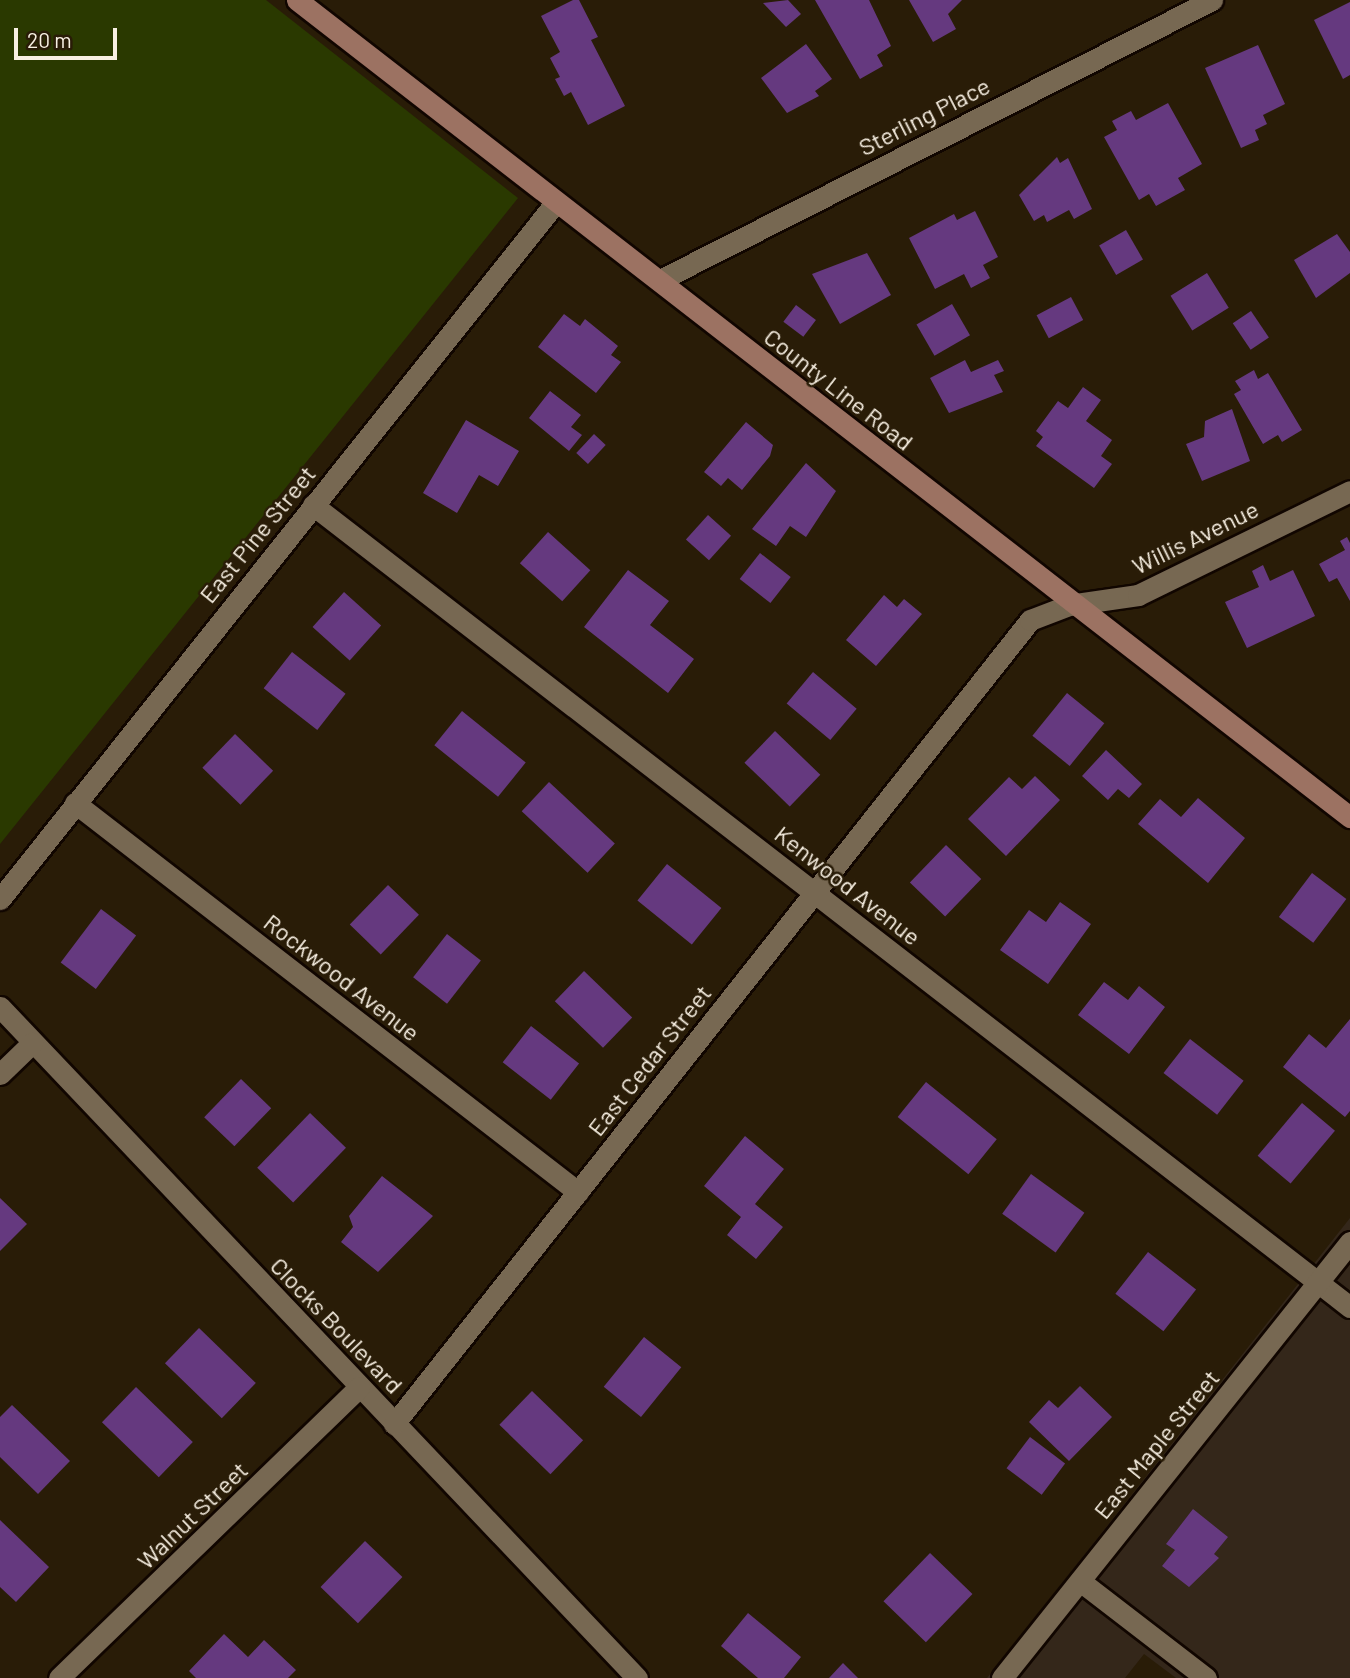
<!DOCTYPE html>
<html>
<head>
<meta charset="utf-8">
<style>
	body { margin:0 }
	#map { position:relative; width:1350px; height:1678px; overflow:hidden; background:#291c07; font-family:Barlow,sans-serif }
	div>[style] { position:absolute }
	.industrial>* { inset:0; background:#34271a }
	.green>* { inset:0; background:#2a3900 }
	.building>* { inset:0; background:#65397f; transform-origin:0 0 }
	.roads { filter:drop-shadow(2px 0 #110600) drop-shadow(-2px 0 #110600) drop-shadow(0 2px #110600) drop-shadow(0 -2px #110600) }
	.street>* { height:21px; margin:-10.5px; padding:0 10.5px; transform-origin:10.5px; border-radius:10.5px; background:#776852 }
	.secondary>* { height:21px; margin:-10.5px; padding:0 10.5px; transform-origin:10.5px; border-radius:10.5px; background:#9c7262 }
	span { translate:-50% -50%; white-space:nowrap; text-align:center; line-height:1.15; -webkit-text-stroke:5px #291c07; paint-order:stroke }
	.street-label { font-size:24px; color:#f8f0e3 }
	.scale { position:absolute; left:14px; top:28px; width:103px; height:32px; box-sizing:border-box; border:4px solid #f8f0e3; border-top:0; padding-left:9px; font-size:21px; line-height:24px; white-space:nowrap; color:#f8f0e3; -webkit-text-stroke:5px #291c07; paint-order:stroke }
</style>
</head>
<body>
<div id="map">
	<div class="industrial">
		<div style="clip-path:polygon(1350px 1218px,1350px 1678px,1176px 1678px,1144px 1654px,1125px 1678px,987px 1678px)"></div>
	</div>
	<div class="green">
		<div style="clip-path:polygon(0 0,266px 0,518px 198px,0 844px)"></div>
	</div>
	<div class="building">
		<div style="clip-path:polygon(573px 0,579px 0,598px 37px,591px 40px,625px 106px,588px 125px,571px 92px,564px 96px,555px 79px,560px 77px,550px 58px,560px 52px,541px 16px)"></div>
		<div style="clip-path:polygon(788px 0,801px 14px,786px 27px,763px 3px)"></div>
		<div style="clip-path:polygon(815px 0,869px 0,891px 46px,877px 55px,883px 66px,860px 79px)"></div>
		<div style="clip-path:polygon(909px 0,962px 0,948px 14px,956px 29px,933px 42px)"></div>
		<div style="clip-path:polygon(1350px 2px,1350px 75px,1343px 79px,1314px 20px)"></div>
		<div style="clip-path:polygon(806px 44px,832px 79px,815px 91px,819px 96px,787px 113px,761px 78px)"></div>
		<div style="clip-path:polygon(1258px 45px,1285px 104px,1263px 115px,1267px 124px,1255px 130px,1259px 140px,1241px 148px,1205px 68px)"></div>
		<div style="clip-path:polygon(1168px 103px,1202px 164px,1178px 178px,1185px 190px,1156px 206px,1149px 194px,1139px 200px,1104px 137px,1117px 130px,1112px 121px,1131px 111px,1136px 120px)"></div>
		<div style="clip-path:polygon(1057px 157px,1060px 163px,1068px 158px,1092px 209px,1074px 219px,1069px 210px,1047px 222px,1044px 215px,1034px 221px,1019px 195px)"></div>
		<div style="clip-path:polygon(975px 211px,998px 257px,983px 265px,990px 278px,971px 288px,964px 274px,935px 289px,909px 238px,954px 214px,957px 220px)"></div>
		<div style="left:1126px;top:230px;width:34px;height:31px;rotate:60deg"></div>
		<div style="clip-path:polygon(1337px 234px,1350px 252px,1350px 273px,1316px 298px,1294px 260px)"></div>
		<div style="clip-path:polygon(867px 253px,891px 295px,840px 324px,812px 274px)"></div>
		<div style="left:1207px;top:273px;width:41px;height:43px;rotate:58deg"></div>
		<div style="left:1071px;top:297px;width:26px;height:39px;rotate:62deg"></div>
		<div style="left:952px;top:304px;width:36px;height:41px;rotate:60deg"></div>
		<div style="left:796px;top:305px;width:25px;height:21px;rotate:37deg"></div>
		<div style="left:1251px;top:311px;width:32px;height:22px;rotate:56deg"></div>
		<div style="clip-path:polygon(564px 314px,580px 326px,585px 319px,618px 346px,611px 355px,621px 362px,596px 393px,538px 347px)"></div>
		<div style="clip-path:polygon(965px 360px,971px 372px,998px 360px,1004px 371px,994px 375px,1003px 392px,949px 413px,930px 378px)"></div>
		<div style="clip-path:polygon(1254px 370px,1258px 379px,1268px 373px,1302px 430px,1282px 442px,1278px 435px,1263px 444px,1234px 394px,1241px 390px,1235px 381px)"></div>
		<div style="clip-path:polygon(1083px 387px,1101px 400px,1086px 421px,1112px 440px,1101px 456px,1112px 464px,1094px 488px,1036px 446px,1043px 437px,1036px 431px,1058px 401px,1068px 408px)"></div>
		<div style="clip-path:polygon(550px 391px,581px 415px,571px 427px,582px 435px,569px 451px,529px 418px)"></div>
		<div style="clip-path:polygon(1232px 409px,1250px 461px,1202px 481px,1186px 444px,1204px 437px,1205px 421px)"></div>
		<div style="clip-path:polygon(466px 420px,519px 451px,498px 486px,479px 475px,457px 513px,423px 493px)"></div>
		<div style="clip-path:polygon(746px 422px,773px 445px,770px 456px,742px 490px,728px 478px,721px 486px,704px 472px)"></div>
		<div style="left:594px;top:434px;width:16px;height:26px;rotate:43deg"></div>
		<div style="clip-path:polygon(806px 463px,836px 491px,806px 537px,790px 526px,776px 546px,752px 529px)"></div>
		<div style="left:708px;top:515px;width:31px;height:33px;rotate:42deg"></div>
		<div style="left:548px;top:532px;width:57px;height:42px;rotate:42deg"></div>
		<div style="clip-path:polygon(1347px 537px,1350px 543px,1350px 601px,1337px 578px,1329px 582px,1319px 564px,1345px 550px,1340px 541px)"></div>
		<div style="left:760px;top:553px;width:39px;height:33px;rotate:38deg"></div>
		<div style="clip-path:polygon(1263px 565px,1270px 581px,1293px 570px,1315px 616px,1247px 648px,1225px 602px,1259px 587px,1252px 571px)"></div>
		<div style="clip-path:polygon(628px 570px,669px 601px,650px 625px,694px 659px,668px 693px,584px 627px)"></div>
		<div style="left:344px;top:592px;width:50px;height:47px;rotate:42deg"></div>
		<div style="clip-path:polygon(884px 595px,897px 607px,904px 599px,922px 614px,876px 666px,846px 640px)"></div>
		<div style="left:292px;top:652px;width:68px;height:46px;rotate:38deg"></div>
		<div style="left:813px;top:672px;width:57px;height:41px;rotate:40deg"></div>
		<div style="left:1067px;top:693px;width:48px;height:55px;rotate:39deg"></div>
		<div style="left:462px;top:711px;width:82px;height:44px;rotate:39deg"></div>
		<div style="left:775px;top:731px;width:63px;height:44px;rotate:44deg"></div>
		<div style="left:235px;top:734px;width:53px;height:47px;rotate:44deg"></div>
		<div style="clip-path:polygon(1106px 750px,1142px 784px,1129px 798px,1118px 789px,1108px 800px,1082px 776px)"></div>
		<div style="clip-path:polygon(1035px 776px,1060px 800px,1006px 856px,968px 819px,1009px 777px,1022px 789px)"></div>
		<div style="left:549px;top:782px;width:90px;height:40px;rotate:43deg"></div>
		<div style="clip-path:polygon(1198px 798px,1245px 838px,1208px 883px,1138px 824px,1160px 799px,1181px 817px)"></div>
		<div style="left:946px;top:845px;width:49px;height:52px;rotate:44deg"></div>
		<div style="left:667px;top:864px;width:70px;height:47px;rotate:39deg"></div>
		<div style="left:1312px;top:873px;width:43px;height:55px;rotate:37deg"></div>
		<div style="left:388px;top:885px;width:43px;height:55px;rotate:44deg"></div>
		<div style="clip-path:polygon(1060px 902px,1091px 924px,1048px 984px,1000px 950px,1029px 910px,1046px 922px)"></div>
		<div style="left:101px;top:909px;width:44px;height:67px;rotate:37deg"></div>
		<div style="left:447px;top:934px;width:43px;height:55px;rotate:38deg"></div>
		<div style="left:584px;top:971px;width:67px;height:42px;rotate:44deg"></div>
		<div style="clip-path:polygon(1104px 982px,1128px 1000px,1139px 986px,1165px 1007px,1129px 1054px,1078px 1015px)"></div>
		<div style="clip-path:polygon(1350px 1019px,1350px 1111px,1345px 1117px,1283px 1067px,1309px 1034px,1326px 1048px)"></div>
		<div style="left:531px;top:1026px;width:61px;height:46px;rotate:38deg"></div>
		<div style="left:1190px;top:1039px;width:68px;height:43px;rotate:38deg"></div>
		<div style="left:241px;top:1079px;width:42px;height:53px;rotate:44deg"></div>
		<div style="left:926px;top:1082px;width:91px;height:45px;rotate:39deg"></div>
		<div style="left:1302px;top:1103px;width:43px;height:69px;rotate:40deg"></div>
		<div style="left:310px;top:1113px;width:50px;height:76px;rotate:44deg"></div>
		<div style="clip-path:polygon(745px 1136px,784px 1169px,755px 1204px,783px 1227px,756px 1259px,727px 1235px,741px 1217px,704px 1186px)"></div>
		<div style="left:1031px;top:1174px;width:66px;height:49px;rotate:36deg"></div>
		<div style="clip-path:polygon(382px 1176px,433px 1216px,378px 1272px,341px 1242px,353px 1227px,349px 1216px)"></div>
		<div style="clip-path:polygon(0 1198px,27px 1224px,0 1251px)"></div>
		<div style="left:1148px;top:1252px;width:61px;height:53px;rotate:38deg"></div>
		<div style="left:199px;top:1328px;width:79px;height:49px;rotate:44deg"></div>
		<div style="left:644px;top:1337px;width:48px;height:64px;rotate:39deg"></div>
		<div style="clip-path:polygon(1080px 1386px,1112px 1417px,1069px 1461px,1029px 1422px,1049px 1400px,1058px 1408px)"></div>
		<div style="left:136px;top:1387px;width:79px;height:49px;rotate:44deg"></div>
		<div style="left:532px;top:1391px;width:71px;height:47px;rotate:44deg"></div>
		<div style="clip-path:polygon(12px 1405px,70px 1461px,38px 1494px,0 1457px,0 1417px)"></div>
		<div style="left:1030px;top:1437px;width:44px;height:39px;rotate:37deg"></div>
		<div style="clip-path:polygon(1193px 1509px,1228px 1537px,1214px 1554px,1219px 1558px,1189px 1587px,1162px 1566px,1175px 1550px,1166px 1544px)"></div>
		<div style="clip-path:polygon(0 1520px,49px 1567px,16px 1602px,0 1587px)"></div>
		<div style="left:365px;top:1541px;width:52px;height:64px;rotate:44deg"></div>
		<div style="left:930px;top:1553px;width:59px;height:67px;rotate:44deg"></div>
		<div style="clip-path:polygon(748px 1613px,801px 1657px,784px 1678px,758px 1678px,721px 1646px)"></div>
		<div style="clip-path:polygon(224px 1634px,248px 1657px,264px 1640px,296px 1670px,288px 1678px,196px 1678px,189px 1671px)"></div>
		<div style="clip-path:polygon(843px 1663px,858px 1678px,829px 1678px)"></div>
	</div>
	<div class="roads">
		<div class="street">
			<div style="left:660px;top:280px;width:619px;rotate:-26.9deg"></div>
			<div style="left:313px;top:505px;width:1311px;rotate:37.72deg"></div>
			<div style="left:75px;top:803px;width:636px;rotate:37.72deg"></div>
			<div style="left:0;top:899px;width:892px;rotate:-51.42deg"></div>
			<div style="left:0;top:1007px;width:925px;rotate:46.49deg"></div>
			<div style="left:0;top:1074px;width:45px;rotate:-44.1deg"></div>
			<div style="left:394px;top:1424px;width:1025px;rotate:-51.65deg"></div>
			<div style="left:1030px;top:620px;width:42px;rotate:-21deg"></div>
			<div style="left:1069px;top:605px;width:70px;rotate:-8.2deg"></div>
			<div style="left:1138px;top:595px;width:236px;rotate:-26.1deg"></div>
			<div style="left:1080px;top:1581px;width:159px;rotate:37.6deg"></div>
			<div style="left:59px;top:1678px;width:418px;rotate:-44.1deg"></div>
			<div style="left:1002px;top:1678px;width:558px;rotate:-51.4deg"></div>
		</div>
		<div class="secondary">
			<div style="left:297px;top:0;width:1333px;rotate:37.81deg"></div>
		</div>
	</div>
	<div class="street-label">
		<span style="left:924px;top:116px;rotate:-27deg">Sterling Place</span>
		<span style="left:839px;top:389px;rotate:38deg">County Line Road</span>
		<span style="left:257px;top:534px;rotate:-51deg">East Pine Street</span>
		<span style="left:1195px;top:537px;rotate:-26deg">Willis Avenue</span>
		<span style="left:848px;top:885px;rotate:38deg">Kenwood Avenue</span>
		<span style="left:342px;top:977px;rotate:38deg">Rockwood Avenue</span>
		<span style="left:649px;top:1060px;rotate:-52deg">East Cedar Street</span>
		<span style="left:337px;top:1325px;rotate:46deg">Clocks Boulevard</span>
		<span style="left:1156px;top:1444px;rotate:-51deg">East Maple Street</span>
		<span style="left:192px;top:1515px;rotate:-44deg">Walnut Street</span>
	</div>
	<div class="scale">20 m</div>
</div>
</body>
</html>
